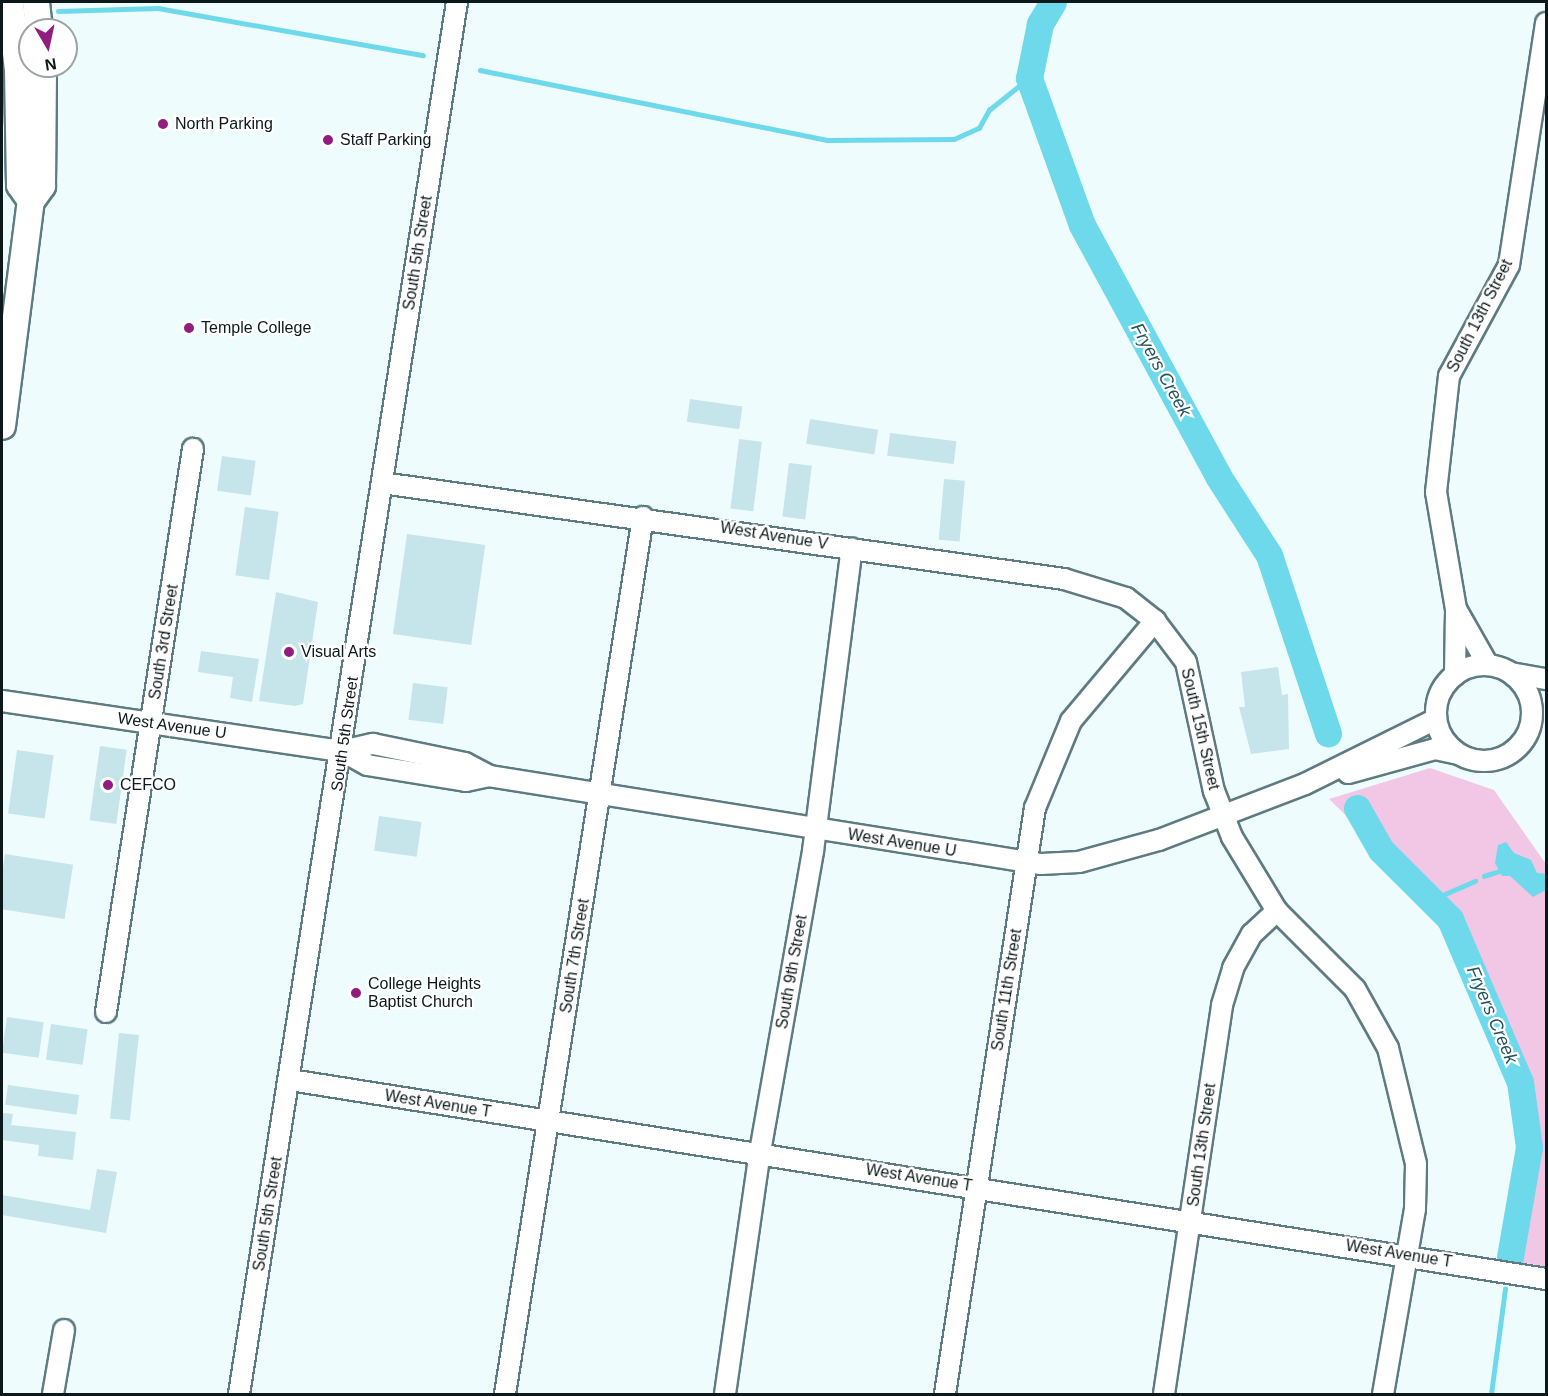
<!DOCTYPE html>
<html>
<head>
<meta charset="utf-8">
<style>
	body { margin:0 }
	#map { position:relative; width:1548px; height:1396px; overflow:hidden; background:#effcfe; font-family:Helvetica,sans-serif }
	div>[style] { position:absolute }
	.green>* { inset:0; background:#f2c7e6 }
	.water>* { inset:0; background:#6ed9eb }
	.stream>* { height:4.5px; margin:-2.25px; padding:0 2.25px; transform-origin:2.25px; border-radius:2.25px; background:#6ed9eb }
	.river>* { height:27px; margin:-13.5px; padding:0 13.5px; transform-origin:13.5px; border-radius:13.5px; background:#6ed9eb }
	.building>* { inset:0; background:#c5e5ea; transform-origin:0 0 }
	.roads { filter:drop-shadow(2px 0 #5d7b80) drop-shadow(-2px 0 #5d7b80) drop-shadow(0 2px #5d7b80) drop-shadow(0 -2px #5d7b80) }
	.minor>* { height:20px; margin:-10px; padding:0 10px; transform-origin:10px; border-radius:10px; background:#fff }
	.minor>.ring { margin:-10px; padding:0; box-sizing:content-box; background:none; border:20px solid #fff; border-radius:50% }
	.major>* { height:26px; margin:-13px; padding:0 13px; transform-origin:13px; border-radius:13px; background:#fff }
	.dots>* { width:16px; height:16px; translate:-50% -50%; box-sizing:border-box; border:3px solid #fff; border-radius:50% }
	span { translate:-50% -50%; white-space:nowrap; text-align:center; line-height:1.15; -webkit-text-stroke:4.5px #fff; paint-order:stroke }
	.poi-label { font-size:16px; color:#0c181a }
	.left { translate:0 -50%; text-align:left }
	.street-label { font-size:16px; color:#0c181a }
	.water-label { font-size:18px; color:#24535b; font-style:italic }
	.frame { position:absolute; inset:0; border:3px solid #0c181a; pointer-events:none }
	.north { position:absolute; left:18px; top:18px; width:60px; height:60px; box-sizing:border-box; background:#fff; border:2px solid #9ea3a3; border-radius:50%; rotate:171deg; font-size:16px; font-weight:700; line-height:24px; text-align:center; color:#0c181a }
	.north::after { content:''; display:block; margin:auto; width:21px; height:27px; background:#911e7e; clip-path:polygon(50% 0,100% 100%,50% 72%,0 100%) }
</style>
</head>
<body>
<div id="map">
	<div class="green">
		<div style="clip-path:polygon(1430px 768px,1494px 790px,1546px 864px,1546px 1267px,1515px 1261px,1533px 1145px,1526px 1079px,1512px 1040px,1452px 918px,1329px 799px)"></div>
	</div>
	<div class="water">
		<div style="clip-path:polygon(1506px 842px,1514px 853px,1531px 860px,1537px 873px,1546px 874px,1546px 890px,1533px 897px,1510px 876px,1502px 876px,1495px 863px,1498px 845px)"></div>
	</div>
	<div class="stream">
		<div style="left:58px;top:11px;width:100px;rotate:-1.7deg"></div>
		<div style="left:158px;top:8px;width:269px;rotate:10.1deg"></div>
		<div style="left:480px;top:70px;width:354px;rotate:11.4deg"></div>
		<div style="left:827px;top:140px;width:127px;rotate:-0.5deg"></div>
		<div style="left:954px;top:139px;width:27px;rotate:-24deg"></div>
		<div style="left:979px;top:128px;width:21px;rotate:-61deg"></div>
		<div style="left:989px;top:110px;width:51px;rotate:-38.7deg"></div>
		<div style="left:1484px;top:876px;width:22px;rotate:-18deg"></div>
		<div style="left:1431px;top:900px;width:48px;rotate:-23.4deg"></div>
		<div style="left:1491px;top:1394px;width:106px;rotate:-82.4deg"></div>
	</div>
	<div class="river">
		<div style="left:1053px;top:2px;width:26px;rotate:121deg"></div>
		<div style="left:1040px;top:24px;width:55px;rotate:101.5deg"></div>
		<div style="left:1029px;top:78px;width:156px;rotate:70.2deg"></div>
		<div style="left:1082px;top:225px;width:285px;rotate:61.5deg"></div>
		<div style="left:1218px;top:476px;width:94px;rotate:57.2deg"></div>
		<div style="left:1269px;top:555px;width:188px;rotate:71.7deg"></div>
		<div style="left:1357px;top:808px;width:48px;rotate:60.3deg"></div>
		<div style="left:1381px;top:850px;width:98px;rotate:45deg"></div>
		<div style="left:1450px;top:919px;width:177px;rotate:66.8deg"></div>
		<div style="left:1520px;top:1082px;width:66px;rotate:82.1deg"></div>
		<div style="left:1529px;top:1147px;width:112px;rotate:99.8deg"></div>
	</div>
	<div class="building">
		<div style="left:690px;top:399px;width:53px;height:23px;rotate:8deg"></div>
		<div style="left:810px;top:419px;width:69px;height:25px;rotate:9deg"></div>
		<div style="left:890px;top:433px;width:67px;height:23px;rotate:7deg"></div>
		<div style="left:739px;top:439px;width:23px;height:70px;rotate:7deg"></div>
		<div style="left:222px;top:456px;width:34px;height:35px;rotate:8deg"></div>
		<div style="left:789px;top:463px;width:23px;height:54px;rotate:7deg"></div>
		<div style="left:944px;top:479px;width:21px;height:61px;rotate:5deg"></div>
		<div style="left:245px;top:507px;width:34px;height:69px;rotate:8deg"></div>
		<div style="left:407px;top:534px;width:79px;height:101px;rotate:8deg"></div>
		<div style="clip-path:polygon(276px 592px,318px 602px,303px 704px,295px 706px,259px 701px)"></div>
		<div style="clip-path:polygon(201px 651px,259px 659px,252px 702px,230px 698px,233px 677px,198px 672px)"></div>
		<div style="clip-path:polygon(1278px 667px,1282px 695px,1288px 694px,1289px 749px,1251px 754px,1239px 707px,1245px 707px,1241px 672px)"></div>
		<div style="left:413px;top:683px;width:35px;height:37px;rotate:7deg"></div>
		<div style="left:100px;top:746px;width:27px;height:75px;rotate:8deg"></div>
		<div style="left:17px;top:750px;width:37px;height:64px;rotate:8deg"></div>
		<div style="left:379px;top:816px;width:43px;height:35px;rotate:8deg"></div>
		<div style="left:5px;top:854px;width:69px;height:55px;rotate:9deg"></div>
		<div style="left:7px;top:1017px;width:37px;height:36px;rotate:8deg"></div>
		<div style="left:51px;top:1024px;width:37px;height:36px;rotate:8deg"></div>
		<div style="left:119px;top:1033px;width:20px;height:86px;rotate:6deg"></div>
		<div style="left:8px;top:1085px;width:72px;height:20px;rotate:8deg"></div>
		<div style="clip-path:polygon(2px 1113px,13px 1114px,11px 1125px,76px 1132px,73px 1160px,38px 1156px,39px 1145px,2px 1140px)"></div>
		<div style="clip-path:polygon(97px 1169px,117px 1172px,106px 1233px,2px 1215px,2px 1195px,90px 1210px)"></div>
	</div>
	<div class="roads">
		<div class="minor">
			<div style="left:382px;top:483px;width:689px;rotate:8.01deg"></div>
			<div style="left:1064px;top:579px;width:65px;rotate:17deg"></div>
			<div style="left:1126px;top:598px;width:37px;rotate:38deg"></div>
			<div style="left:1155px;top:621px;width:51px;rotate:52.9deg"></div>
			<div style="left:1186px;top:662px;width:132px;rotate:77.8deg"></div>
			<div style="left:1214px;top:791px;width:49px;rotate:68.6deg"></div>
			<div style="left:1232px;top:837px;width:87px;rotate:58.7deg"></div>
			<div style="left:1277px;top:911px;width:110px;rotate:45deg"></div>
			<div style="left:1355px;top:989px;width:68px;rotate:60.8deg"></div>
			<div style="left:1388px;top:1048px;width:119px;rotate:76.4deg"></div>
			<div style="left:1416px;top:1164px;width:45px;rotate:91.3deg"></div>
			<div style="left:1415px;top:1209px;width:188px;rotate:99.8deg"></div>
			<div style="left:1456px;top:609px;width:64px;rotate:60.3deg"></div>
			<div class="ring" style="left:1436px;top:665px;width:76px;height:76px"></div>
			<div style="left:1511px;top:673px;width:36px;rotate:10deg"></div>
			<div style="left:1455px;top:675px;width:66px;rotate:-89.1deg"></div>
			<div style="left:1456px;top:609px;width:119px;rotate:-99.7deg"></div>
			<div style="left:1436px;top:492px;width:117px;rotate:-83.6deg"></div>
			<div style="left:1449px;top:376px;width:126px;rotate:-61.6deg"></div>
			<div style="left:1509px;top:265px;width:245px;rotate:-81.3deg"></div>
			<div style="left:2px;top:701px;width:344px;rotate:8.4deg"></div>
			<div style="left:342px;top:751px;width:32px;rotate:-13deg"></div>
			<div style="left:373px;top:744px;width:94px;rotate:11.7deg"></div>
			<div style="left:465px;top:763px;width:27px;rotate:28deg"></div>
			<div style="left:489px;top:776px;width:559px;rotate:9.06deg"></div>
			<div style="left:1041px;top:864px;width:38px;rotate:-3deg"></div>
			<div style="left:1079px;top:862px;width:83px;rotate:-15.4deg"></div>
			<div style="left:1159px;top:840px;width:156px;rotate:-21deg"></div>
			<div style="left:1305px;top:784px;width:146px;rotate:-26.4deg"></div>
			<div style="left:342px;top:751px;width:29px;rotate:29deg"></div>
			<div style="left:367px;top:765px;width:100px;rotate:9.2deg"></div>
			<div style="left:466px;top:781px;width:24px;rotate:-12deg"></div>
			<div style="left:1348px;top:773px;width:90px;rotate:-15.4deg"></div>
			<div style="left:1435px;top:749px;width:24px;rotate:12deg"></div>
			<div style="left:106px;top:1012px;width:570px;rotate:-81.22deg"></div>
			<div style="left:290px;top:1080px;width:1272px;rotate:9deg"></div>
			<div style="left:53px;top:1394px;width:65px;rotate:-80.2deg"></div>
			<div style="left:239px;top:1394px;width:1409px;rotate:-81.1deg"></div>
			<div style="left:505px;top:1394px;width:888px;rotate:-81.06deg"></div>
			<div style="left:725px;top:1394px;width:245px;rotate:-81.8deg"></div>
			<div style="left:760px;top:1152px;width:306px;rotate:-80deg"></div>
			<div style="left:813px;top:851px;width:305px;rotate:-82.7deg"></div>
			<div style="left:945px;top:1394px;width:593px;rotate:-81.27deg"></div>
			<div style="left:1035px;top:808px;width:94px;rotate:-67.5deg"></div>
			<div style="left:1071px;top:721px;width:131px;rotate:-50deg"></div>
			<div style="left:1164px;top:1394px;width:393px;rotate:-81.5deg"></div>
			<div style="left:1222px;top:1005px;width:39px;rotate:-73deg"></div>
			<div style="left:1233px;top:968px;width:39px;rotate:-61deg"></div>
			<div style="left:1252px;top:934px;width:34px;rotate:-43deg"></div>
		</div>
		<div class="major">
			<div style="left:10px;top:2px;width:68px;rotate:83.3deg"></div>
			<div style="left:18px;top:70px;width:115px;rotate:89deg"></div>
			<div style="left:20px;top:185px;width:19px;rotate:55deg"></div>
			<div style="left:36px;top:2px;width:28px;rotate:84deg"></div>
			<div style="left:2px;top:426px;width:227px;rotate:-82.7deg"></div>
			<div style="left:31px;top:201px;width:19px;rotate:-54deg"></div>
			<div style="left:42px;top:186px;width:120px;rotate:-89.5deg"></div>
		</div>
	</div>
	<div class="dots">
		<div style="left:163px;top:124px;background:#911e7e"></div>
		<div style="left:328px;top:140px;background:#911e7e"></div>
		<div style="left:189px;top:328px;background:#911e7e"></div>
		<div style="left:289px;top:652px;background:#911e7e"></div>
		<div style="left:108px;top:785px;background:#911e7e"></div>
		<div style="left:356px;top:993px;background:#911e7e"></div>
	</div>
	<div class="poi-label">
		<span class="left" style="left:175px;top:124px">North Parking</span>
		<span class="left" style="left:340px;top:140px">Staff Parking</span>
		<span class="left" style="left:201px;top:328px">Temple College</span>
		<span class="left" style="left:301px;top:652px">Visual Arts</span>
		<span class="left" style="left:120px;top:785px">CEFCO</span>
		<span class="left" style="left:368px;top:993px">College Heights<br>Baptist Church</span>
	</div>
	<div class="street-label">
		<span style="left:418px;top:253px;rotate:-81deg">South 5th Street</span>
		<span style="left:1480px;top:316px;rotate:-63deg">South 13th Street</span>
		<span style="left:774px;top:536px;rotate:9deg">West Avenue V</span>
		<span style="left:164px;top:642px;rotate:-81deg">South 3rd Street</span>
		<span style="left:172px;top:726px;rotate:8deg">West Avenue U</span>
		<span style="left:1200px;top:729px;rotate:77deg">South 15th Street</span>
		<span style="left:345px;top:734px;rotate:-82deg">South 5th Street</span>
		<span style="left:902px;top:843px;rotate:9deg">West Avenue U</span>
		<span style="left:575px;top:956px;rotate:-81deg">South 7th Street</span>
		<span style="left:792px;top:972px;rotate:-80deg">South 9th Street</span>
		<span style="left:1007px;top:990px;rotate:-81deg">South 11th Street</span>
		<span style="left:438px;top:1104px;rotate:9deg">West Avenue T</span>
		<span style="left:1202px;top:1145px;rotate:-82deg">South 13th Street</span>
		<span style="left:919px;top:1178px;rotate:9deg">West Avenue T</span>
		<span style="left:268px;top:1214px;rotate:-81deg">South 5th Street</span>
		<span style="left:1399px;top:1254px;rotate:9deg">West Avenue T</span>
	</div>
	<div class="water-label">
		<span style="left:1161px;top:370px;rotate:61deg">Fryers Creek</span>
		<span style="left:1492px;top:1015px;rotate:67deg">Fryers Creek</span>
	</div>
	<div class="frame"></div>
	<div class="north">N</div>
</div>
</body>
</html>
